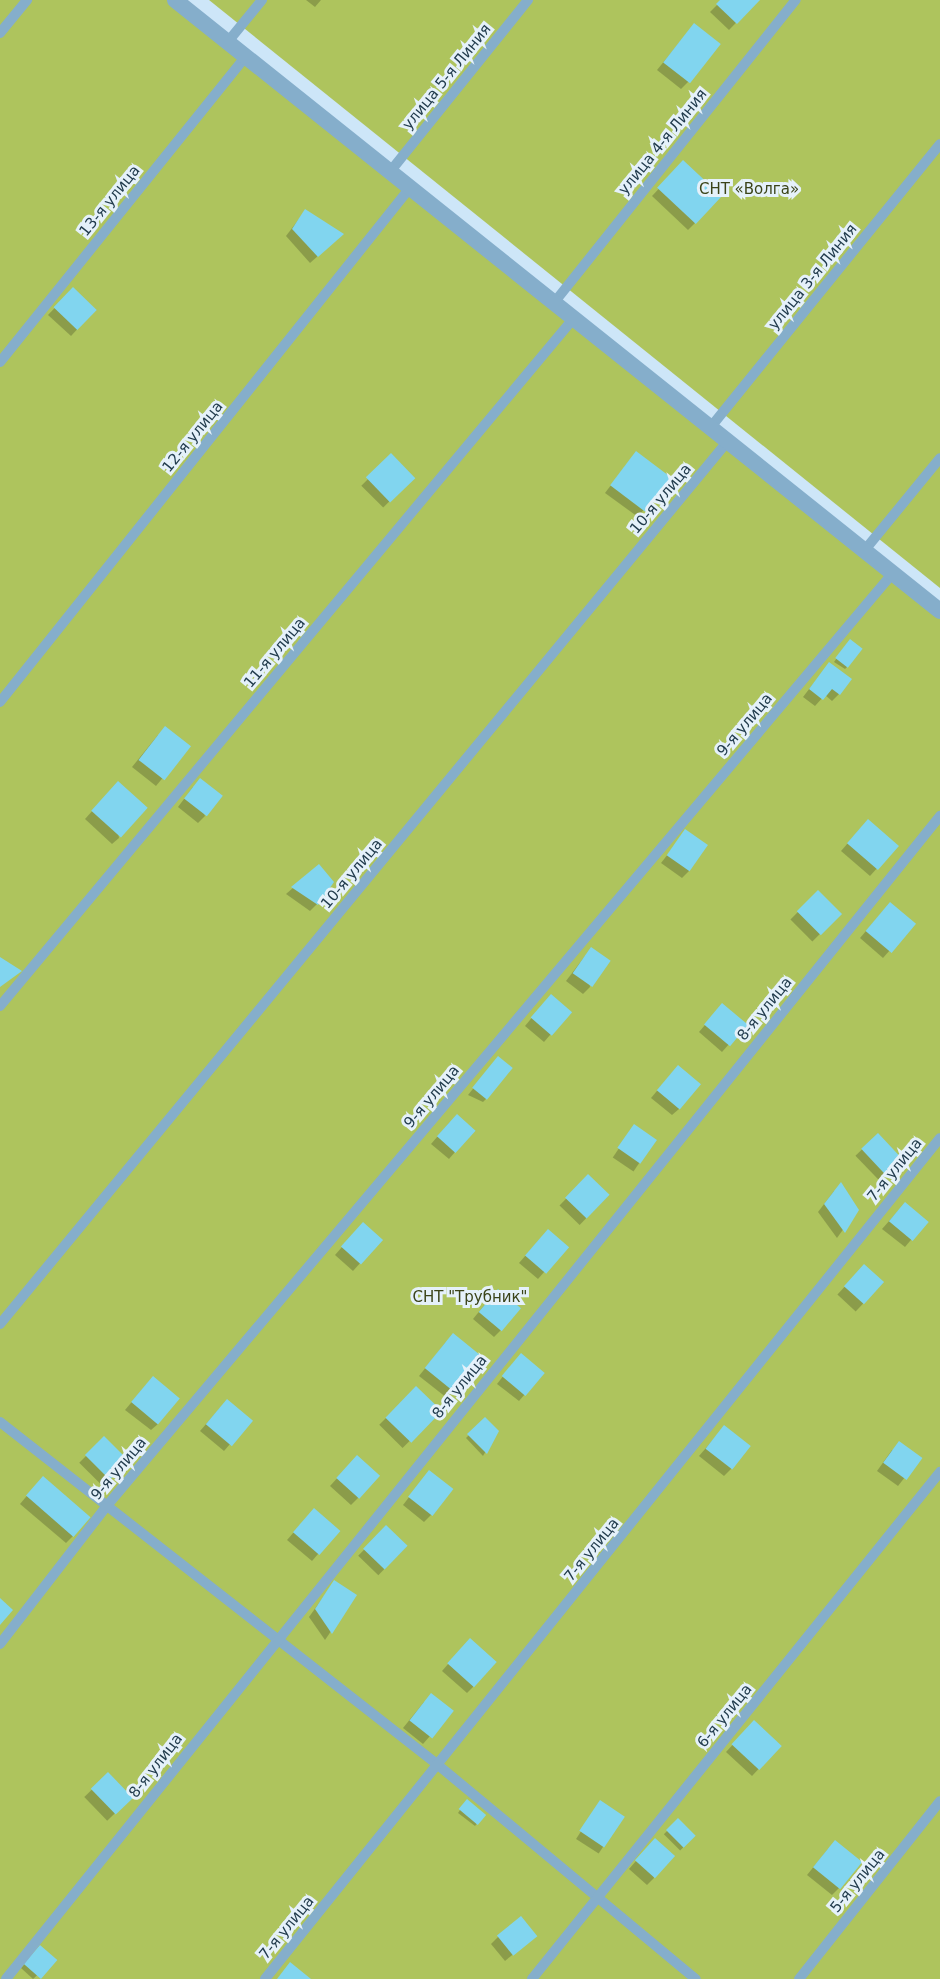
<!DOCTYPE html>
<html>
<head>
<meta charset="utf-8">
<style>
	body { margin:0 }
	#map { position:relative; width:940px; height:1979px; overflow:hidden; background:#cde6f8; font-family:"DejaVu Sans",sans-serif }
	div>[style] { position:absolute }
	.green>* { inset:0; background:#aec45d }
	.shadow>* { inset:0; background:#0003; transform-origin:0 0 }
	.building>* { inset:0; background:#81d5ef; transform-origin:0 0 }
	.service>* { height:10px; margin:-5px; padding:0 5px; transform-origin:5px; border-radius:5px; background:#85aecb }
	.minor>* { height:16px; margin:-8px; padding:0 8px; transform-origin:8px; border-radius:8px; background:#85aecb }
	span { translate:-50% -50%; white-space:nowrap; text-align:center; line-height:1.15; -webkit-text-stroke:6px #e5f1fa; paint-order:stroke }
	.street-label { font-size:15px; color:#223c4d }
	.park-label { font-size:15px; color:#3a4318 }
</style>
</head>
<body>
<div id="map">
	<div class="green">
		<div style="clip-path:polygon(0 0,172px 0,940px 617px,940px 1979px,0 1979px)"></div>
		<div style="clip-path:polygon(209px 0,940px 0,940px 588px)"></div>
	</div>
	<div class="shadow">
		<div style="clip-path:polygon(306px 0,321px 0,315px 7px)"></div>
		<div style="clip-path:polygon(722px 0,758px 0,729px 30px,710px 12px)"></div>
		<div style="clip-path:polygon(688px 32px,688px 82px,681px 89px,657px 70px)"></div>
		<div style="clip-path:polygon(684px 162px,695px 223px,688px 230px,652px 196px)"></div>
		<div style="clip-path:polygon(305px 211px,335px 241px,310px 263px,286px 236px)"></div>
		<div style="clip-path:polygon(66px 296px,95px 310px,71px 336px,48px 315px)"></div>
		<div style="left:391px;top:456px;width:31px;height:42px;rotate:45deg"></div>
		<div style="clip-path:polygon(630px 460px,669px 477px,638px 517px,605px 493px)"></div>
		<div style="clip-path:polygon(847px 644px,848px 666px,845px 669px,834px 662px)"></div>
		<div style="clip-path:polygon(823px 671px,839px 694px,832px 701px,825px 695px,815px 706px,803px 697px)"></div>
		<div style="clip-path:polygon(158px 735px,189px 746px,156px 786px,132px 767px)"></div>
		<div style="clip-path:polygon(193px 787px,205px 816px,198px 823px,178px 807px)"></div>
		<div style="clip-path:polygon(111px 790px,119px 838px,112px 844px,85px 819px)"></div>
		<div style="clip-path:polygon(861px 828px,897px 846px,870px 876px,841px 851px)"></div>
		<div style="clip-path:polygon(686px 831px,689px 871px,682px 878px,661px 863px)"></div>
		<div style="clip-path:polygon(318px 866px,317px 904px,310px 911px,286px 894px)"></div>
		<div style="left:818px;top:892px;width:31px;height:39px;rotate:45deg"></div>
		<div style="clip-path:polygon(883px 911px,913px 924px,883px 958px,860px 938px)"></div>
		<div style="clip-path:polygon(585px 956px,590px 987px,583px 994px,566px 981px)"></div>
		<div style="clip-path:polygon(544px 1003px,570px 1012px,544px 1042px,525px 1026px)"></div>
		<div style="clip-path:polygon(716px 1012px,746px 1025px,722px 1052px,699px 1032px)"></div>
		<div style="clip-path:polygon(492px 1065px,490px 1095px,483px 1102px,468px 1095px)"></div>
		<div style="clip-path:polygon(672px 1073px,679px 1109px,672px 1115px,651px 1098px)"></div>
		<div style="clip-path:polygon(450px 1122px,455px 1152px,449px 1159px,431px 1144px)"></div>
		<div style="left:634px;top:1126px;width:25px;height:38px;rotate:34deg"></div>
		<div style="left:877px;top:1135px;width:33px;height:30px;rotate:46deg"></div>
		<div style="left:588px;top:1176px;width:28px;height:41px;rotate:44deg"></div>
		<div style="clip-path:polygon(834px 1191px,857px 1210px,837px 1238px,818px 1212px)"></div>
		<div style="clip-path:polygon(898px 1211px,926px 1222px,905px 1247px,882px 1229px)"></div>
		<div style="clip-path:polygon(356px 1231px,381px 1240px,353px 1271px,335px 1255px)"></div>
		<div style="clip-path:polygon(541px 1238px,566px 1247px,538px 1279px,519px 1263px)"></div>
		<div style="left:864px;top:1266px;width:25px;height:39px;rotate:43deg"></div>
		<div style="clip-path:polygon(491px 1297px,501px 1330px,494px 1337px,473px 1319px)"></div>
		<div style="clip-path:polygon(446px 1342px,454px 1392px,447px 1398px,419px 1376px)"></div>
		<div style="clip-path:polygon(514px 1362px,543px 1373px,519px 1401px,497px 1384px)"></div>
		<div style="clip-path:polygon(146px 1385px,158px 1424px,151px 1430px,125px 1410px)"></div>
		<div style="left:416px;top:1388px;width:33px;height:52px;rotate:45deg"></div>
		<div style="clip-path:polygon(220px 1408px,250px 1421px,224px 1451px,200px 1431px)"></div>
		<div style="clip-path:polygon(485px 1419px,497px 1432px,483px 1456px,466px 1438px)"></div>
		<div style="clip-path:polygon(724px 1427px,731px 1469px,724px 1476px,699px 1456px)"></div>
		<div style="left:104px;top:1438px;width:33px;height:35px;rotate:45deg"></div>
		<div style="clip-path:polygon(892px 1450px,920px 1458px,898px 1486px,877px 1471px)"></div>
		<div style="clip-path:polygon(350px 1464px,358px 1498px,351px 1505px,330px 1486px)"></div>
		<div style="clip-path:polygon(423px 1479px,431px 1515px,424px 1522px,403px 1505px)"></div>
		<div style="clip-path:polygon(36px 1485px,73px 1536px,66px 1543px,20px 1504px)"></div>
		<div style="clip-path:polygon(307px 1517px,338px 1531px,312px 1561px,287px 1540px)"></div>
		<div style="left:386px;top:1527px;width:28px;height:40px;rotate:44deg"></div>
		<div style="clip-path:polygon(334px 1582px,355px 1596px,325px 1640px,309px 1617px)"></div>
		<div style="clip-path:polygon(463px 1647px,474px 1686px,467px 1693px,442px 1671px)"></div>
		<div style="clip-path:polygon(424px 1702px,451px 1712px,423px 1744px,403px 1728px)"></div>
		<div style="clip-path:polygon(747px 1729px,780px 1746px,752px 1776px,726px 1752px)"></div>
		<div style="left:108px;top:1774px;width:33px;height:33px;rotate:46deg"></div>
		<div style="left:600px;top:1802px;width:27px;height:44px;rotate:33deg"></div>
		<div style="clip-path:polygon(464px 1804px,484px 1815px,475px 1826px,458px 1813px)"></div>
		<div style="left:678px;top:1820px;width:23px;height:20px;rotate:45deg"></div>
		<div style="clip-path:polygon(648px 1847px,654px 1878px,647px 1885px,629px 1869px)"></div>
		<div style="clip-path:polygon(828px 1849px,839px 1888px,832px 1895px,807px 1875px)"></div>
		<div style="clip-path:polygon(498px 1937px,528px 1942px,505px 1961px,491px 1944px)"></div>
		<div style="clip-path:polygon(40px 1947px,54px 1960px,33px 1979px,21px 1968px)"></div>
	</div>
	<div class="building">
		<div style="clip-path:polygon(720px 0,760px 0,737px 24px,716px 4px)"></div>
		<div style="left:694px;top:23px;width:34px;height:50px;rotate:38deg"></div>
		<div style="left:683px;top:160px;width:53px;height:38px;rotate:43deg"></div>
		<div style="clip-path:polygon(305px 209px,344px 234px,318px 257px,292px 229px)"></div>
		<div style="left:73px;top:287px;width:33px;height:28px;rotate:44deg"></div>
		<div style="left:636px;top:451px;width:44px;height:43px;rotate:37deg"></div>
		<div style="left:391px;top:453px;width:35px;height:35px;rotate:46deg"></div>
		<div style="left:850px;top:639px;width:16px;height:24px;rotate:38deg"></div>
		<div style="clip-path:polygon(829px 662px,852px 679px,840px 695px,832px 689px,823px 700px,809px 689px)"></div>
		<div style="left:165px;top:726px;width:33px;height:43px;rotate:38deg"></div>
		<div style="left:200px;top:778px;width:29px;height:26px;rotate:38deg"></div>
		<div style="left:118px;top:781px;width:40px;height:40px;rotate:42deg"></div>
		<div style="left:868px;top:819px;width:41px;height:32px;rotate:41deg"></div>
		<div style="left:685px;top:829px;width:28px;height:32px;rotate:35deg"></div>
		<div style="clip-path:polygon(319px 864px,334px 882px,318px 905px,291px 887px)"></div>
		<div style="left:818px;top:890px;width:34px;height:30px;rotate:45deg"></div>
		<div style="left:890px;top:902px;width:34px;height:38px;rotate:40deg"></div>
		<div style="left:591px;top:947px;width:24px;height:32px;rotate:35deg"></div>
		<div style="clip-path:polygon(0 957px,22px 971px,0 987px)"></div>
		<div style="left:551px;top:994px;width:28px;height:31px;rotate:41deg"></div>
		<div style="left:722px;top:1003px;width:34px;height:28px;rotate:40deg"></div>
		<div style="left:498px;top:1056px;width:19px;height:41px;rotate:39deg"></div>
		<div style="left:678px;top:1065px;width:30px;height:33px;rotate:40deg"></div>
		<div style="left:457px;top:1114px;width:25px;height:30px;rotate:42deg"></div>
		<div style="left:634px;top:1124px;width:28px;height:29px;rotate:35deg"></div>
		<div style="left:878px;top:1133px;width:35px;height:23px;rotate:47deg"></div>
		<div style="left:588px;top:1174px;width:30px;height:33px;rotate:44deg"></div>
		<div style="clip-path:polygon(841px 1182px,859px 1210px,845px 1233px,824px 1204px)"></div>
		<div style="left:905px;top:1202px;width:31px;height:25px;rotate:40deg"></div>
		<div style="left:363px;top:1222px;width:27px;height:33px;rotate:42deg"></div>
		<div style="left:548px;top:1229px;width:28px;height:35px;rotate:41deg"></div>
		<div style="left:864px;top:1264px;width:27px;height:30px;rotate:42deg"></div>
		<div style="left:498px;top:1289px;width:30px;height:30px;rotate:40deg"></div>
		<div style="left:453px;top:1333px;width:40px;height:45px;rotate:39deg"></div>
		<div style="left:521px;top:1353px;width:31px;height:30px;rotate:40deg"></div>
		<div style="left:153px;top:1376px;width:35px;height:34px;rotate:40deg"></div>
		<div style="left:416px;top:1386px;width:36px;height:44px;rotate:44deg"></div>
		<div style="left:227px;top:1399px;width:34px;height:33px;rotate:40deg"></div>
		<div style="clip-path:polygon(485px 1417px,499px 1431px,487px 1454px,467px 1434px)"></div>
		<div style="left:724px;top:1425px;width:34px;height:30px;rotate:38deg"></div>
		<div style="left:104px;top:1436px;width:35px;height:27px;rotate:45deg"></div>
		<div style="left:899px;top:1441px;width:29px;height:27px;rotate:36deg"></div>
		<div style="left:357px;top:1455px;width:31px;height:31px;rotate:42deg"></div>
		<div style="left:429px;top:1470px;width:31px;height:34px;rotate:38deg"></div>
		<div style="left:43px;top:1476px;width:63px;height:26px;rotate:41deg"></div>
		<div style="left:314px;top:1508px;width:35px;height:32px;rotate:41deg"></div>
		<div style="left:386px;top:1525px;width:30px;height:33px;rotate:44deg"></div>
		<div style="clip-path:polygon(334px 1580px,357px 1595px,332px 1634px,315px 1609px)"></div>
		<div style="clip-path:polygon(0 1598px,13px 1610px,0 1625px)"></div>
		<div style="left:470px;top:1638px;width:36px;height:34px;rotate:42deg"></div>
		<div style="left:431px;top:1693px;width:29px;height:35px;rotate:38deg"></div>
		<div style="left:754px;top:1720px;width:38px;height:33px;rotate:43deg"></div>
		<div style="left:108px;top:1772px;width:36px;height:24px;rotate:46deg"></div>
		<div style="left:467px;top:1799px;width:25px;height:13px;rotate:40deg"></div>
		<div style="left:600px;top:1800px;width:30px;height:37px;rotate:34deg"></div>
		<div style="left:678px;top:1818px;width:25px;height:17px;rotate:45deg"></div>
		<div style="left:655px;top:1838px;width:27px;height:30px;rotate:42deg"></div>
		<div style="left:835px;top:1840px;width:35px;height:35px;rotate:39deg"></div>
		<div style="left:521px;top:1916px;width:26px;height:31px;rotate:51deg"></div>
		<div style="left:40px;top:1945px;width:23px;height:25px;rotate:41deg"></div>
		<div style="clip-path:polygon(290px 1962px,311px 1979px,277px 1979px)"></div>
	</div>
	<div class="service">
		<div style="left:0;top:33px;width:43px;rotate:-50.7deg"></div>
		<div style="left:226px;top:44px;width:57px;rotate:-50.7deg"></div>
		<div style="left:389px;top:173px;width:222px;rotate:-51.2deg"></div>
		<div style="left:553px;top:304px;width:389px;rotate:-51.4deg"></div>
		<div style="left:0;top:362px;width:390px;rotate:-51.2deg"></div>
		<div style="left:710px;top:428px;width:365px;rotate:-51deg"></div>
		<div style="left:864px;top:551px;width:120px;rotate:-50.7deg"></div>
		<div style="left:0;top:702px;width:656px;rotate:-51.44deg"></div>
		<div style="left:0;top:1006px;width:895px;rotate:-50.17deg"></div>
		<div style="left:0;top:1324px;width:1143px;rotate:-50.5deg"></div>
		<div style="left:0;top:1422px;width:556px;rotate:38.06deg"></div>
		<div style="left:438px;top:1765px;width:335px;rotate:39.7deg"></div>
		<div style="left:0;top:1644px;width:172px;rotate:-52.3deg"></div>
		<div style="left:105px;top:1508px;width:1223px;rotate:-49.88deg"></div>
		<div style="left:6px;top:1979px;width:1492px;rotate:-51.23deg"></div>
		<div style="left:265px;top:1979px;width:1078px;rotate:-51.25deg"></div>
		<div style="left:532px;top:1979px;width:651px;rotate:-51.18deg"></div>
		<div style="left:799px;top:1979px;width:227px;rotate:-51.6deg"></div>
	</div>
	<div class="minor">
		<div style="left:175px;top:0;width:979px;rotate:38.61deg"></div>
	</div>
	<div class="street-label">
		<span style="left:447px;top:77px;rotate:-51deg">улица 5-я Линия</span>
		<span style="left:663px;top:142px;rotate:-51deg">улица 4-я Линия</span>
		<span style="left:110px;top:201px;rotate:-51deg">13-я улица</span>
		<span style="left:813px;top:277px;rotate:-51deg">улица 3-я Линия</span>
		<span style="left:193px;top:437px;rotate:-51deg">12-я улица</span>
		<span style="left:661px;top:499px;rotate:-50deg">10-я улица</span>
		<span style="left:275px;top:653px;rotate:-50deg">11-я улица</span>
		<span style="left:745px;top:725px;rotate:-50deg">9-я улица</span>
		<span style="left:352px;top:874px;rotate:-50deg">10-я улица</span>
		<span style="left:765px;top:1009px;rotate:-51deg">8-я улица</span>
		<span style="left:432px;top:1097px;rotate:-50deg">9-я улица</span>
		<span style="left:895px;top:1170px;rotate:-51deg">7-я улица</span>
		<span style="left:460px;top:1387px;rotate:-51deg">8-я улица</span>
		<span style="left:119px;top:1469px;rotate:-50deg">9-я улица</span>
		<span style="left:592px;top:1550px;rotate:-51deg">7-я улица</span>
		<span style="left:725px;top:1716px;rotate:-51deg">6-я улица</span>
		<span style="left:156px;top:1766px;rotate:-52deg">8-я улица</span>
		<span style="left:858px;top:1881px;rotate:-51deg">5-я улица</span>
		<span style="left:287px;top:1928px;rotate:-51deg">7-я улица</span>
	</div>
	<div class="park-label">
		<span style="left:749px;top:190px">СНТ «Волга»</span>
		<span style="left:470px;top:1298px">СНТ "Трубник"</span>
	</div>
</div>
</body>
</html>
